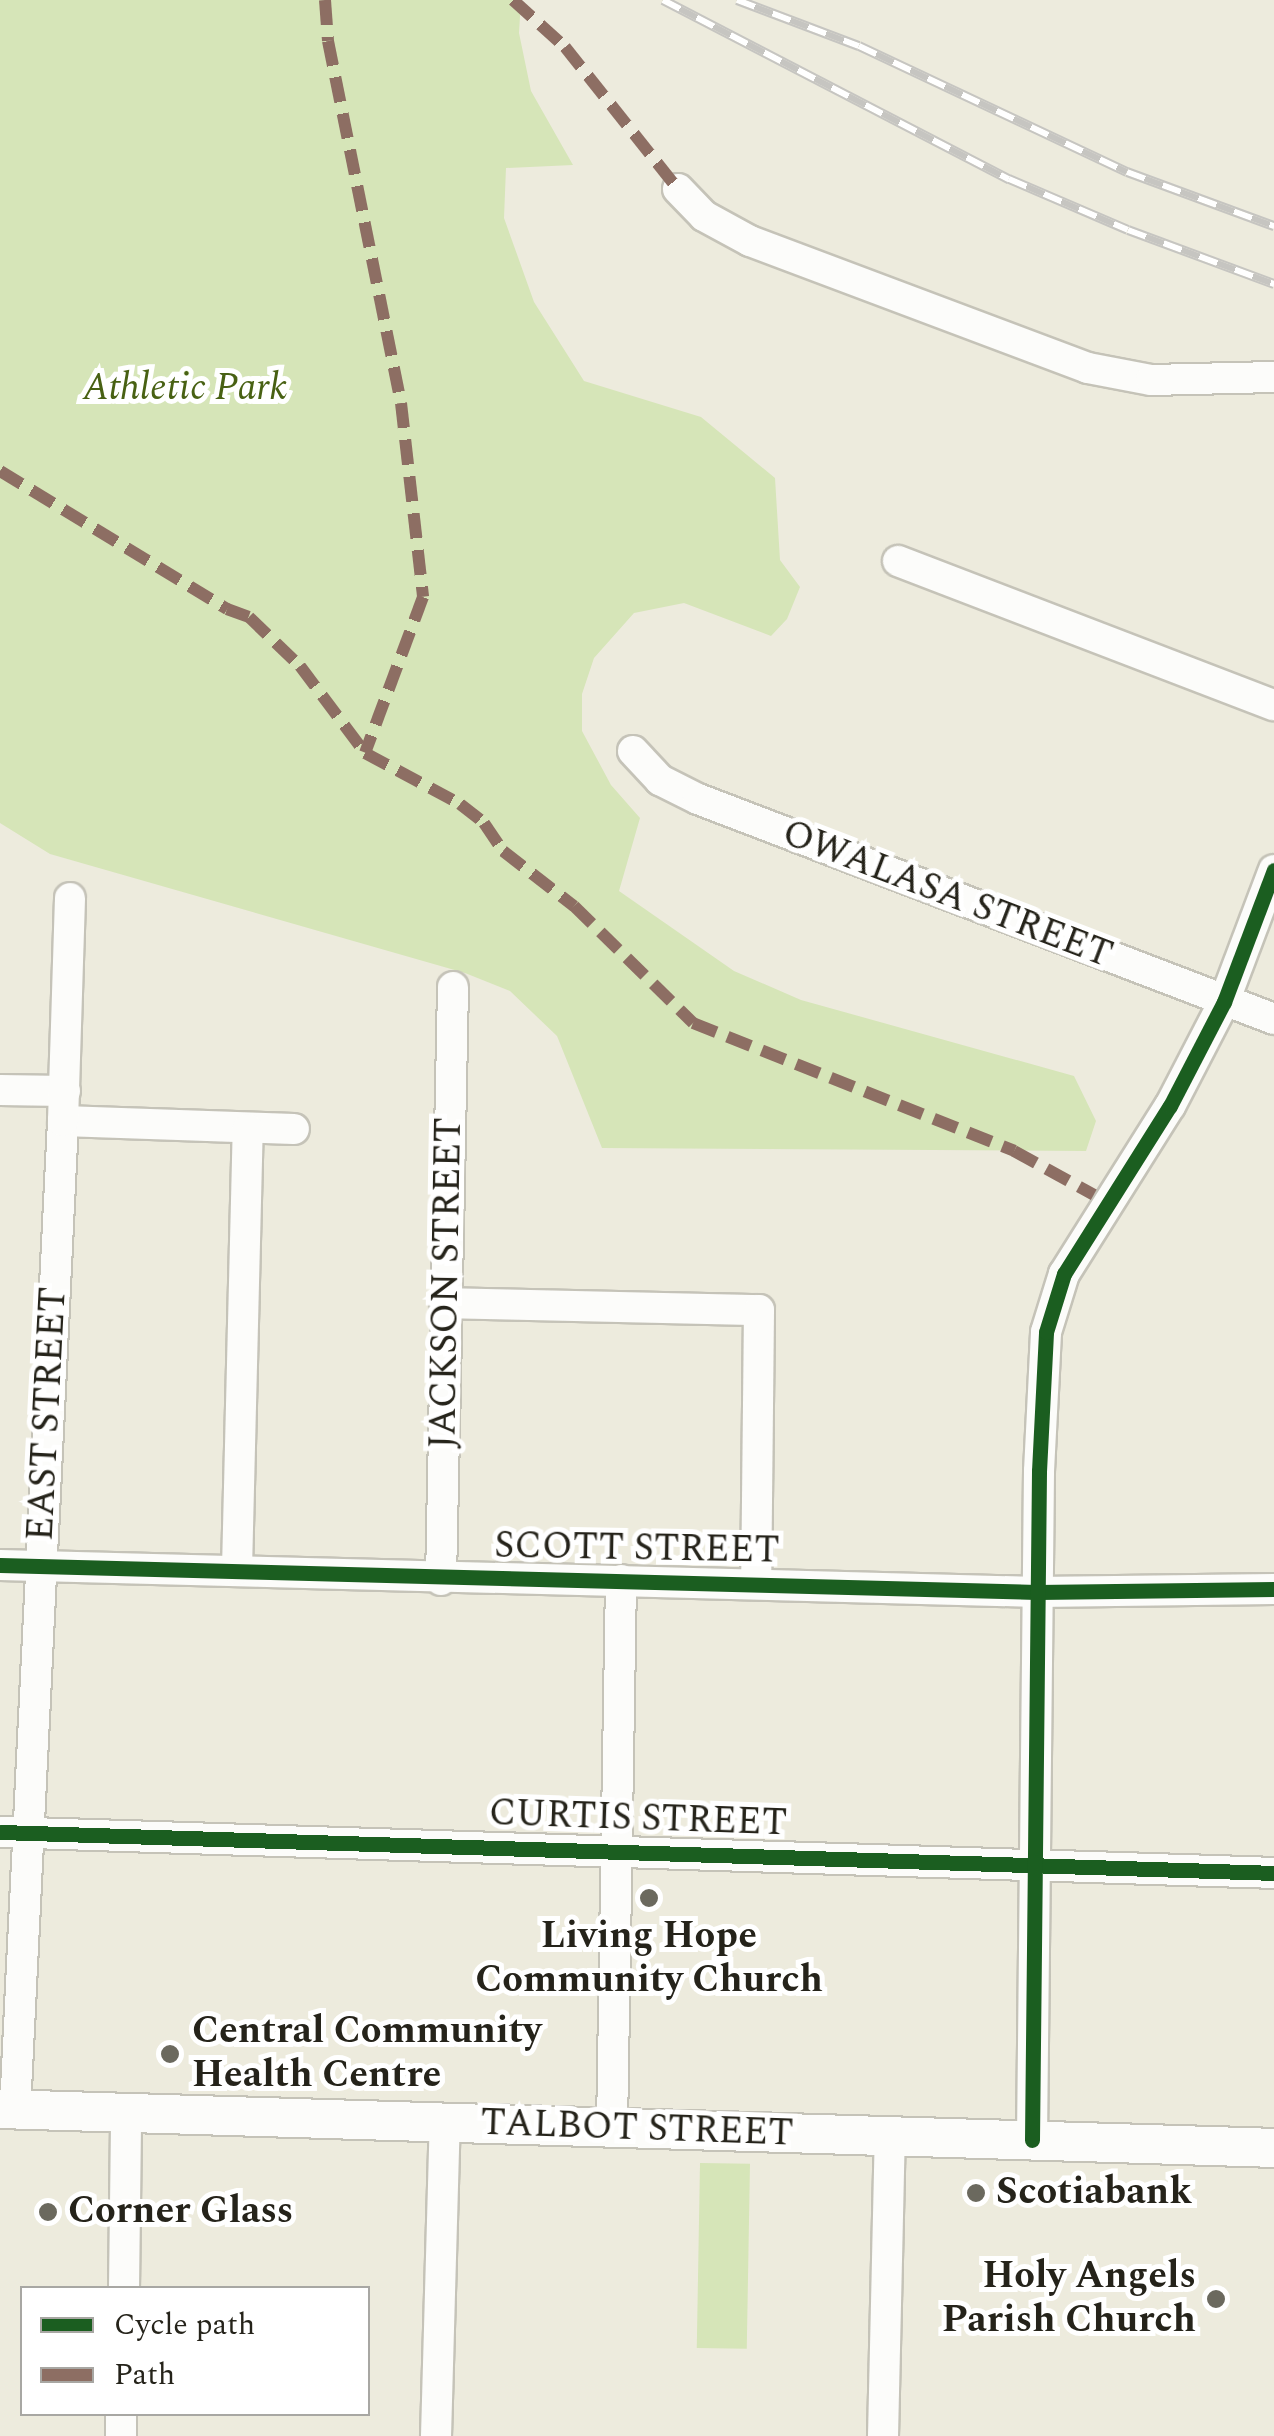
<!DOCTYPE html>
<html>
<head>
<meta charset="utf-8">
<style>
	body { margin:0 }
	#map { position:relative; width:1274px; height:2436px; overflow:hidden; background:#edebdd; font-family:Spectral,serif }
	div>[style] { position:absolute }
	.green>* { inset:0; background:#d6e5b8; transform-origin:0 0 }
	.roads { filter:drop-shadow(2px 0 #c5c3b8) drop-shadow(-2px 0 #c5c3b8) drop-shadow(0 2px #c5c3b8) drop-shadow(0 -2px #c5c3b8) }
	.minor>* { height:30px; margin:-15px; padding:0 15px; transform-origin:15px; border-radius:15px; background:#fcfcfa }
	.major>* { height:38px; margin:-19px; padding:0 19px; transform-origin:19px; border-radius:19px; background:#fcfcfa }
	.rail>* { height:10px; margin-top:-5px; transform-origin:0; background:repeating-linear-gradient(90deg,#fff 0 19px,#c6c5c1 0 38px); box-sizing:border-box; border-block:2px solid #c6c5c1 }
	.quiet>* { height:12px; margin-top:-6px; transform-origin:0; background:repeating-linear-gradient(90deg,#8d6e63 0 25px,transparent 0 37px) }
	.cycleway>* { height:15px; margin:-7.5px; padding:0 7.5px; transform-origin:7.5px; border-radius:7.5px; background:#1b5e20 }
	.dots>* { width:28px; height:28px; translate:-50% -50%; box-sizing:border-box; border:5px solid #fff; border-radius:50% }
	span { translate:-50% -50%; white-space:nowrap; text-align:center; line-height:1.15; -webkit-text-stroke:10px #fff; paint-order:stroke }
	.park-label { font-size:38px; color:#486113; font-style:italic }
	.street-label { font-size:38px; color:#25231a }
	.poi-label { font-size:38px; color:#25231a; font-weight:700 }
	.left { translate:0 -50%; text-align:left }
	.right { translate:-100% -50%; text-align:right }
	.legend { position:absolute; left:20px; top:2286px; width:350px; height:130px; box-sizing:border-box; background:#fff; border:2px solid #a8a7a3; margin:0; padding:12px 18px; list-style:none; font-size:30px; color:#25231a }
	.legend li { display:flex; align-items:center; gap:20px; height:50px }
	.legend b { width:50px; border:2px solid #a8a7a3 }
</style>
</head>
<body>
<div id="map">
	<div class="green">
		<div style="clip-path:polygon(0 0,521px 0,519px 33px,531px 91px,573px 165px,506px 168px,504px 218px,534px 302px,584px 381px,701px 417px,775px 478px,780px 560px,800px 587px,787px 619px,771px 636px,684px 603px,634px 613px,594px 658px,582px 694px,582px 731px,611px 785px,640px 818px,619px 891px,734px 971px,801px 1000px,1074px 1076px,1096px 1121px,1086px 1151px,602px 1148px,557px 1036px,510px 991px,465px 973px,50px 854px,0 823px)"></div>
		<div style="left:700px;top:2163px;width:50px;height:185px;rotate:1deg"></div>
	</div>
	<div class="roads">
		<div class="minor">
			<div style="left:678px;top:189px;width:37px;rotate:46deg"></div>
			<div style="left:704px;top:216px;width:52px;rotate:28.5deg"></div>
			<div style="left:750px;top:241px;width:361px;rotate:20.6deg"></div>
			<div style="left:1088px;top:368px;width:64px;rotate:10.8deg"></div>
			<div style="left:1151px;top:380px;width:123px;rotate:-1.4deg"></div>
			<div style="left:898px;top:561px;width:403px;rotate:21deg"></div>
			<div style="left:633px;top:751px;width:40px;rotate:47deg"></div>
			<div style="left:660px;top:780px;width:42px;rotate:26.6deg"></div>
			<div style="left:698px;top:799px;width:617px;rotate:20.9deg"></div>
			<div style="left:0;top:1090px;width:65px;rotate:0.9deg"></div>
			<div style="left:63px;top:1121px;width:231px;rotate:2deg"></div>
			<div style="left:445px;top:1303px;width:314px;rotate:1.3deg"></div>
			<div style="left:759px;top:1310px;width:272px;rotate:90.6deg"></div>
			<div style="left:0;top:1565px;width:1037px;rotate:1.49deg"></div>
			<div style="left:1037px;top:1592px;width:237px;rotate:-0.7deg"></div>
			<div style="left:237px;top:1569px;width:440px;rotate:-88.6deg"></div>
			<div style="left:441px;top:1580px;width:593px;rotate:-88.84deg"></div>
			<div style="left:0;top:1832px;width:1275px;rotate:1.84deg"></div>
			<div style="left:15px;top:2110px;width:990px;rotate:-87.22deg"></div>
			<div style="left:63px;top:1121px;width:223px;rotate:-88.2deg"></div>
			<div style="left:612px;top:2128px;width:548px;rotate:-89.06deg"></div>
			<div style="left:1032px;top:2140px;width:669px;rotate:-89.4deg"></div>
			<div style="left:1039px;top:1471px;width:139px;rotate:-87.1deg"></div>
			<div style="left:1046px;top:1332px;width:61px;rotate:-72.8deg"></div>
			<div style="left:1064px;top:1274px;width:199px;rotate:-57.8deg"></div>
			<div style="left:1170px;top:1106px;width:117px;rotate:-62.6deg"></div>
			<div style="left:1224px;top:1002px;width:141px;rotate:-69.3deg"></div>
			<div style="left:124px;top:2288px;width:175px;rotate:-89.3deg"></div>
			<div style="left:121px;top:2436px;width:22px;rotate:-90deg"></div>
			<div style="left:436px;top:2436px;width:313px;rotate:-88.4deg"></div>
			<div style="left:883px;top:2436px;width:299px;rotate:-88.7deg"></div>
		</div>
		<div class="major">
			<div style="left:0;top:2109px;width:1275px;rotate:1.75deg"></div>
		</div>
	</div>
	<div class="rail">
		<div style="left:663px;top:0;width:390px;rotate:27.4deg"></div>
		<div style="left:1009px;top:179px;width:129px;rotate:23.2deg"></div>
		<div style="left:1128px;top:230px;width:156px;rotate:20.3deg"></div>
		<div style="left:737px;top:0;width:130px;rotate:20.7deg"></div>
		<div style="left:859px;top:46px;width:296px;rotate:25.2deg"></div>
		<div style="left:1127px;top:172px;width:157px;rotate:20.2deg"></div>
	</div>
	<div class="quiet">
		<div style="left:325px;top:0;width:41px;rotate:85.8deg"></div>
		<div style="left:328px;top:41px;width:369px;rotate:78.6deg"></div>
		<div style="left:401px;top:403px;width:195px;rotate:83.5deg"></div>
		<div style="left:423px;top:597px;width:166px;rotate:110.4deg"></div>
		<div style="left:513px;top:0;width:70px;rotate:42.1deg"></div>
		<div style="left:565px;top:47px;width:181px;rotate:51.5deg"></div>
		<div style="left:0;top:471px;width:266px;rotate:31.3deg"></div>
		<div style="left:227px;top:609px;width:23px;rotate:20deg"></div>
		<div style="left:249px;top:617px;width:71px;rotate:43.9deg"></div>
		<div style="left:300px;top:666px;width:109px;rotate:53.2deg"></div>
		<div style="left:365px;top:753px;width:108px;rotate:28.2deg"></div>
		<div style="left:460px;top:804px;width:31px;rotate:38deg"></div>
		<div style="left:484px;top:823px;width:34px;rotate:56deg"></div>
		<div style="left:503px;top:851px;width:90px;rotate:37.8deg"></div>
		<div style="left:574px;top:906px;width:167px;rotate:44.5deg"></div>
		<div style="left:693px;top:1023px;width:346px;rotate:21.7deg"></div>
		<div style="left:1014px;top:1151px;width:91px;rotate:28.8deg"></div>
	</div>
	<div class="cycleway">
		<div style="left:0;top:1565px;width:1037px;rotate:1.49deg"></div>
		<div style="left:1037px;top:1592px;width:237px;rotate:-0.7deg"></div>
		<div style="left:0;top:1832px;width:1275px;rotate:1.84deg"></div>
		<div style="left:1032px;top:2140px;width:669px;rotate:-89.4deg"></div>
		<div style="left:1039px;top:1471px;width:139px;rotate:-87.1deg"></div>
		<div style="left:1046px;top:1332px;width:61px;rotate:-72.8deg"></div>
		<div style="left:1064px;top:1274px;width:199px;rotate:-57.8deg"></div>
		<div style="left:1170px;top:1106px;width:117px;rotate:-62.6deg"></div>
		<div style="left:1224px;top:1002px;width:141px;rotate:-69.3deg"></div>
	</div>
	<div class="dots">
		<div style="left:649px;top:1898px;background:#6b695e"></div>
		<div style="left:170px;top:2054px;background:#6b695e"></div>
		<div style="left:976px;top:2193px;background:#6b695e"></div>
		<div style="left:48px;top:2212px;background:#6b695e"></div>
		<div style="left:1216px;top:2299px;background:#6b695e"></div>
	</div>
	<div class="park-label">
		<span style="left:185px;top:389px">Athletic Park</span>
	</div>
	<div class="street-label">
		<span style="left:947px;top:895px;rotate:21deg">OWALASA STREET</span>
		<span style="left:447px;top:1283px;rotate:-89deg">JACKSON STREET</span>
		<span style="left:48px;top:1414px;rotate:-87deg">EAST STREET</span>
		<span style="left:637px;top:1549px;rotate:1deg">SCOTT STREET</span>
		<span style="left:638px;top:1819px;rotate:2deg">CURTIS STREET</span>
		<span style="left:637px;top:2129px;rotate:2deg">TALBOT STREET</span>
	</div>
	<div class="poi-label">
		<span style="left:649px;top:1959px">Living Hope<br>Community Church</span>
		<span class="left" style="left:192px;top:2054px">Central Community<br>Health Centre</span>
		<span class="left" style="left:996px;top:2193px">Scotiabank</span>
		<span class="left" style="left:68px;top:2212px">Corner Glass</span>
		<span class="right" style="left:1196px;top:2299px">Holy Angels<br>Parish Church</span>
	</div>
	<ul class="legend">
	<li><b style="height:12px;background:#1b5e20"></b>Cycle path</li>
	<li><b style="height:12px;background:#8d6e63"></b>Path</li>
	</ul>
</div>
</body>
</html>
